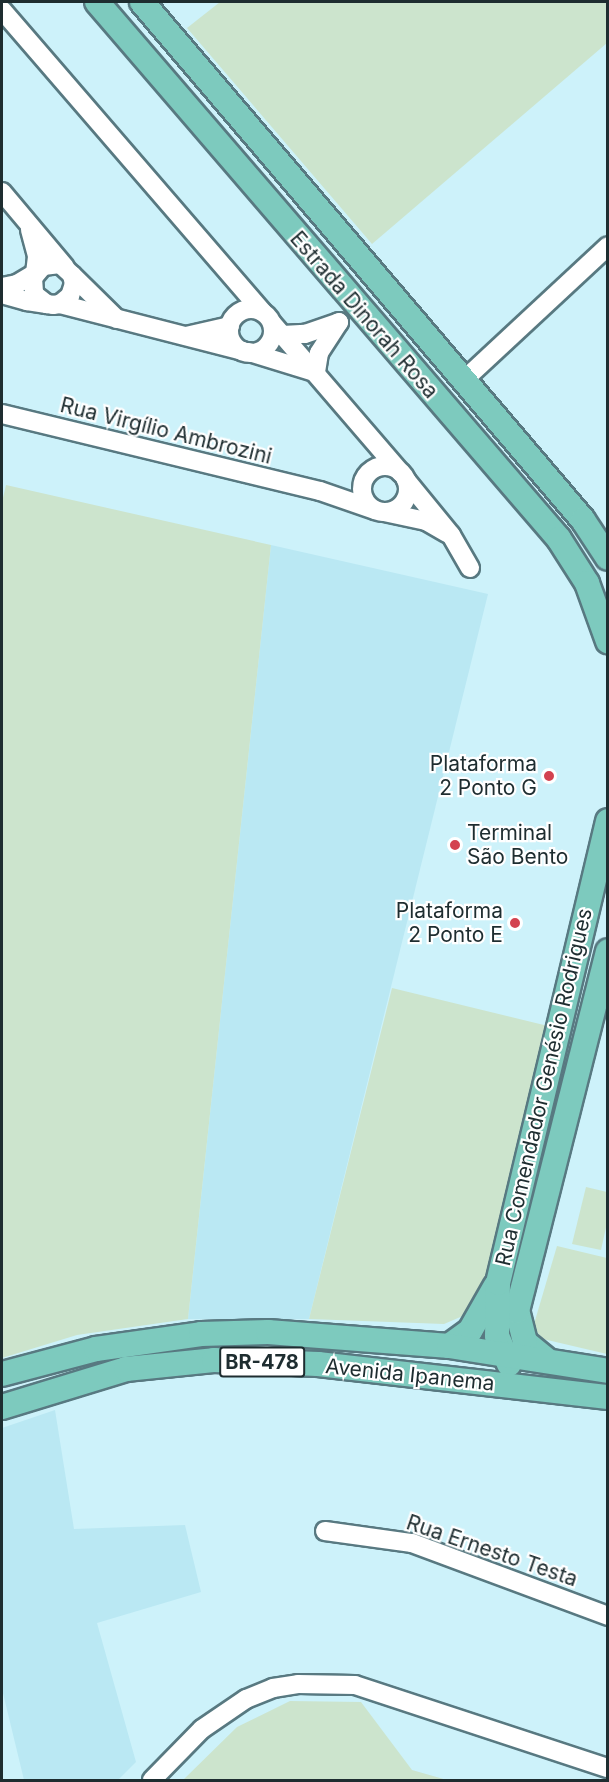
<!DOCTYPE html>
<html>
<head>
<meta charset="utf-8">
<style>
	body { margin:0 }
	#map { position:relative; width:609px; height:1782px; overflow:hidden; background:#cdf2fa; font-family:Inter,sans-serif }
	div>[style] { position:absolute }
	.built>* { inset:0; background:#bae8f3 }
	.green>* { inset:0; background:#cce4cd }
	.roads { filter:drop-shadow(2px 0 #587981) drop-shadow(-2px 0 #587981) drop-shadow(0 2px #587981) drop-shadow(0 -2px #587981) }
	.minor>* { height:18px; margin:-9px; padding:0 9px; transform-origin:9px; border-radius:9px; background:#fff }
	.minor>.ring { margin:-9px; padding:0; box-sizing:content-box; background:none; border:18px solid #fff; border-radius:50% }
	.major>* { height:24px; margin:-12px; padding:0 12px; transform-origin:12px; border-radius:12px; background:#7dcabe }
	.dots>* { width:16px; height:16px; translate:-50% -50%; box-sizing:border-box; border:3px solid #fff; border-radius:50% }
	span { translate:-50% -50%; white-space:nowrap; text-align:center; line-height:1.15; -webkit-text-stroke:4.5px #fff; paint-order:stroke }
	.shield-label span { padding:2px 4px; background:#fff; border:2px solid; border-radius:4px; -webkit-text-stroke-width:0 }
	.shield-label { font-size:20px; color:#1e2d30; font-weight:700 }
	.street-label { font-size:21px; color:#1e2d30 }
	.poi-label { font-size:21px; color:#1e2d30 }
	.right { translate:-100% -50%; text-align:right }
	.left { translate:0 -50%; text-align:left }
	.frame { position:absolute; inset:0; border:3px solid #1e2d30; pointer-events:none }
</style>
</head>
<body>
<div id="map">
	<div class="built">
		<div style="clip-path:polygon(271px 545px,488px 594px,309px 1319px,188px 1319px)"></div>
		<div style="clip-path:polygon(55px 1410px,74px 1529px,185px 1525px,201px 1592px,97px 1623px,136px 1762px,118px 1780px,24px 1780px,2px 1689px,2px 1428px)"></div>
	</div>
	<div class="green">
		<div style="clip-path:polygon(220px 2px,607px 2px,607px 43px,372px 244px,187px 28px)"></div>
		<div style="clip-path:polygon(6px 485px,271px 545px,188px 1319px,77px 1335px,2px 1358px,2px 502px)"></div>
		<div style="clip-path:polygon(392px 988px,548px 1026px,486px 1283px,465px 1315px,444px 1324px,309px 1319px)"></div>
		<div style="clip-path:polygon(586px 1187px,607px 1192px,607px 1223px,601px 1250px,572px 1244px)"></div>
		<div style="clip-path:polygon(557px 1246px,607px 1258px,607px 1354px,543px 1339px,536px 1331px,534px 1324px)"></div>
		<div style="clip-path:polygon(290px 1701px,361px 1702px,412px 1770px,447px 1780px,183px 1780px,237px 1727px)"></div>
	</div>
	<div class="roads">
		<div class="minor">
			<div style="left:2px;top:10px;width:399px;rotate:49.2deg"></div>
			<div style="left:2px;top:192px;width:98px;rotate:50deg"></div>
			<div style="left:72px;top:275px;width:63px;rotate:44.4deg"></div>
			<div style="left:2px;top:287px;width:15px;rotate:-11deg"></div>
			<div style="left:17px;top:284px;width:21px;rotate:-31deg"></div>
			<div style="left:35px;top:273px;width:17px;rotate:-83deg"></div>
			<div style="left:37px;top:256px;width:27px;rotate:-105deg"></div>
			<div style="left:2px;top:294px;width:26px;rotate:16deg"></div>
			<div style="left:27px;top:301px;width:20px;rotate:9deg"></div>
			<div style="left:47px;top:304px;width:6px;rotate:9deg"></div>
			<div style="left:53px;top:305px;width:7px;rotate:-8deg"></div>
			<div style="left:60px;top:304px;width:13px;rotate:-39deg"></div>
			<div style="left:70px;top:296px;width:13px;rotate:-72deg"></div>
			<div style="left:74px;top:284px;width:9px;rotate:-103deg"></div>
			<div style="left:72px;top:275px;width:16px;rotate:-137deg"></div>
			<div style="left:60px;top:264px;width:17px;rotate:173deg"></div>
			<div style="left:43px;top:266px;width:16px;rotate:130deg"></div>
			<div style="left:33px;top:278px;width:16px;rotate:86deg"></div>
			<div style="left:34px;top:294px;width:16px;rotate:38deg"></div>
			<div style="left:60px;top:304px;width:189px;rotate:14.4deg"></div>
			<div class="ring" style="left:229px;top:309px;width:26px;height:26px"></div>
			<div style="left:272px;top:323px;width:198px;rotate:49.3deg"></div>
			<div style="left:283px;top:335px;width:22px;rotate:-3deg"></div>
			<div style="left:305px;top:334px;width:36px;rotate:-19deg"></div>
			<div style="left:339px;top:322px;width:37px;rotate:123deg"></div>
			<div style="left:319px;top:353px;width:20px;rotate:99deg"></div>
			<div style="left:186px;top:336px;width:45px;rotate:-12.8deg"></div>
			<div style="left:249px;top:352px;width:68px;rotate:17.1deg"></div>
			<div style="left:465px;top:379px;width:195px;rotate:-42.9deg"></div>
			<div style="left:2px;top:414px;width:327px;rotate:13.6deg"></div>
			<div style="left:320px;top:491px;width:58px;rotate:19.1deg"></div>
			<div class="ring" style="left:362px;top:466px;width:28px;height:28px"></div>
			<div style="left:406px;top:480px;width:71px;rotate:50.7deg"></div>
			<div style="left:451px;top:535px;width:38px;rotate:60deg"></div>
			<div style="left:384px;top:512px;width:43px;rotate:12.1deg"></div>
			<div style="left:426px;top:521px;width:24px;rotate:30deg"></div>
			<div style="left:325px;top:1531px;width:88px;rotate:7.9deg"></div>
			<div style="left:412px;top:1543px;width:209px;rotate:20.4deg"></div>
			<div style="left:152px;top:1780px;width:71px;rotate:-45.6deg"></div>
			<div style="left:202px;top:1729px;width:53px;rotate:-34.3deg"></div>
			<div style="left:246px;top:1699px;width:29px;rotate:-22deg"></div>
			<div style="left:273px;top:1688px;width:25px;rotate:-9deg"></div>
			<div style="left:298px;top:1684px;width:57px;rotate:1deg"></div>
			<div style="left:355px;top:1685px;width:266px;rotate:18.2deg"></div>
		</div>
		<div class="major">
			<div style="left:97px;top:2px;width:708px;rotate:49.29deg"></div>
			<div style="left:559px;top:539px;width:52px;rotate:57.5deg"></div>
			<div style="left:587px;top:583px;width:62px;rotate:70.1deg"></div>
			<div style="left:142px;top:2px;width:680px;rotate:49.59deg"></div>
			<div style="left:583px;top:520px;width:45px;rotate:56.7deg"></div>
			<div style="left:449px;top:1346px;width:26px;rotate:-36deg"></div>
			<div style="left:470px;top:1331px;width:51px;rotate:-60.4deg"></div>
			<div style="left:547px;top:1360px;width:28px;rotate:-141deg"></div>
			<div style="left:525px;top:1342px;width:32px;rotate:-104deg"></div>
			<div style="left:517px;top:1311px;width:371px;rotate:-75.8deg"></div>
			<div style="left:509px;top:1364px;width:30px;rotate:-113deg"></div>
			<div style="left:497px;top:1336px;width:53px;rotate:-88.9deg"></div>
			<div style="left:498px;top:1283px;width:475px;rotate:-76.6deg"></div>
			<div style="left:2px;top:1374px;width:97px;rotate:-14.9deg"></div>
			<div style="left:96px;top:1349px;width:106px;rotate:-8.1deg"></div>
			<div style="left:201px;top:1334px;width:67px;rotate:-1.7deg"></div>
			<div style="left:268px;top:1332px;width:182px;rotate:4.4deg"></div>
			<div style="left:449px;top:1346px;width:161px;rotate:8.9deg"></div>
			<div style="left:2px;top:1407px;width:130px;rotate:-17deg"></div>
			<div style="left:126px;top:1369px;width:88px;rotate:-5.8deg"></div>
			<div style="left:214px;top:1360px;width:104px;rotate:2.2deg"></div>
			<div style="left:318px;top:1364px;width:292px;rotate:6.5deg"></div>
		</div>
	</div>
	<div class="dots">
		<div style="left:549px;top:776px;background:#d3424f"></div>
		<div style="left:455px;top:845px;background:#d3424f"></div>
		<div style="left:515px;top:923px;background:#d3424f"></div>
	</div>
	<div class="shield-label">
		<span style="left:262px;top:1362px">BR-478</span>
	</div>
	<div class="street-label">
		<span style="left:364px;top:315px;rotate:49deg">Estrada Dinorah Rosa</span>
		<span style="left:166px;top:431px;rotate:14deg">Rua Virgílio Ambrozini</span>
		<span style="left:544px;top:1087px;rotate:-77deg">Rua Comendador Genésio Rodrigues</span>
		<span style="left:410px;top:1375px;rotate:6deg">Avenida Ipanema</span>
		<span style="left:492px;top:1551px;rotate:19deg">Rua Ernesto Testa</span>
	</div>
	<div class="poi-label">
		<span class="right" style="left:537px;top:776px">Plataforma<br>2 Ponto G</span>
		<span class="left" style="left:467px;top:845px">Terminal<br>São Bento</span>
		<span class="right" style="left:503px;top:923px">Plataforma<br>2 Ponto E</span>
	</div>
	<div class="frame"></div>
</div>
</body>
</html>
